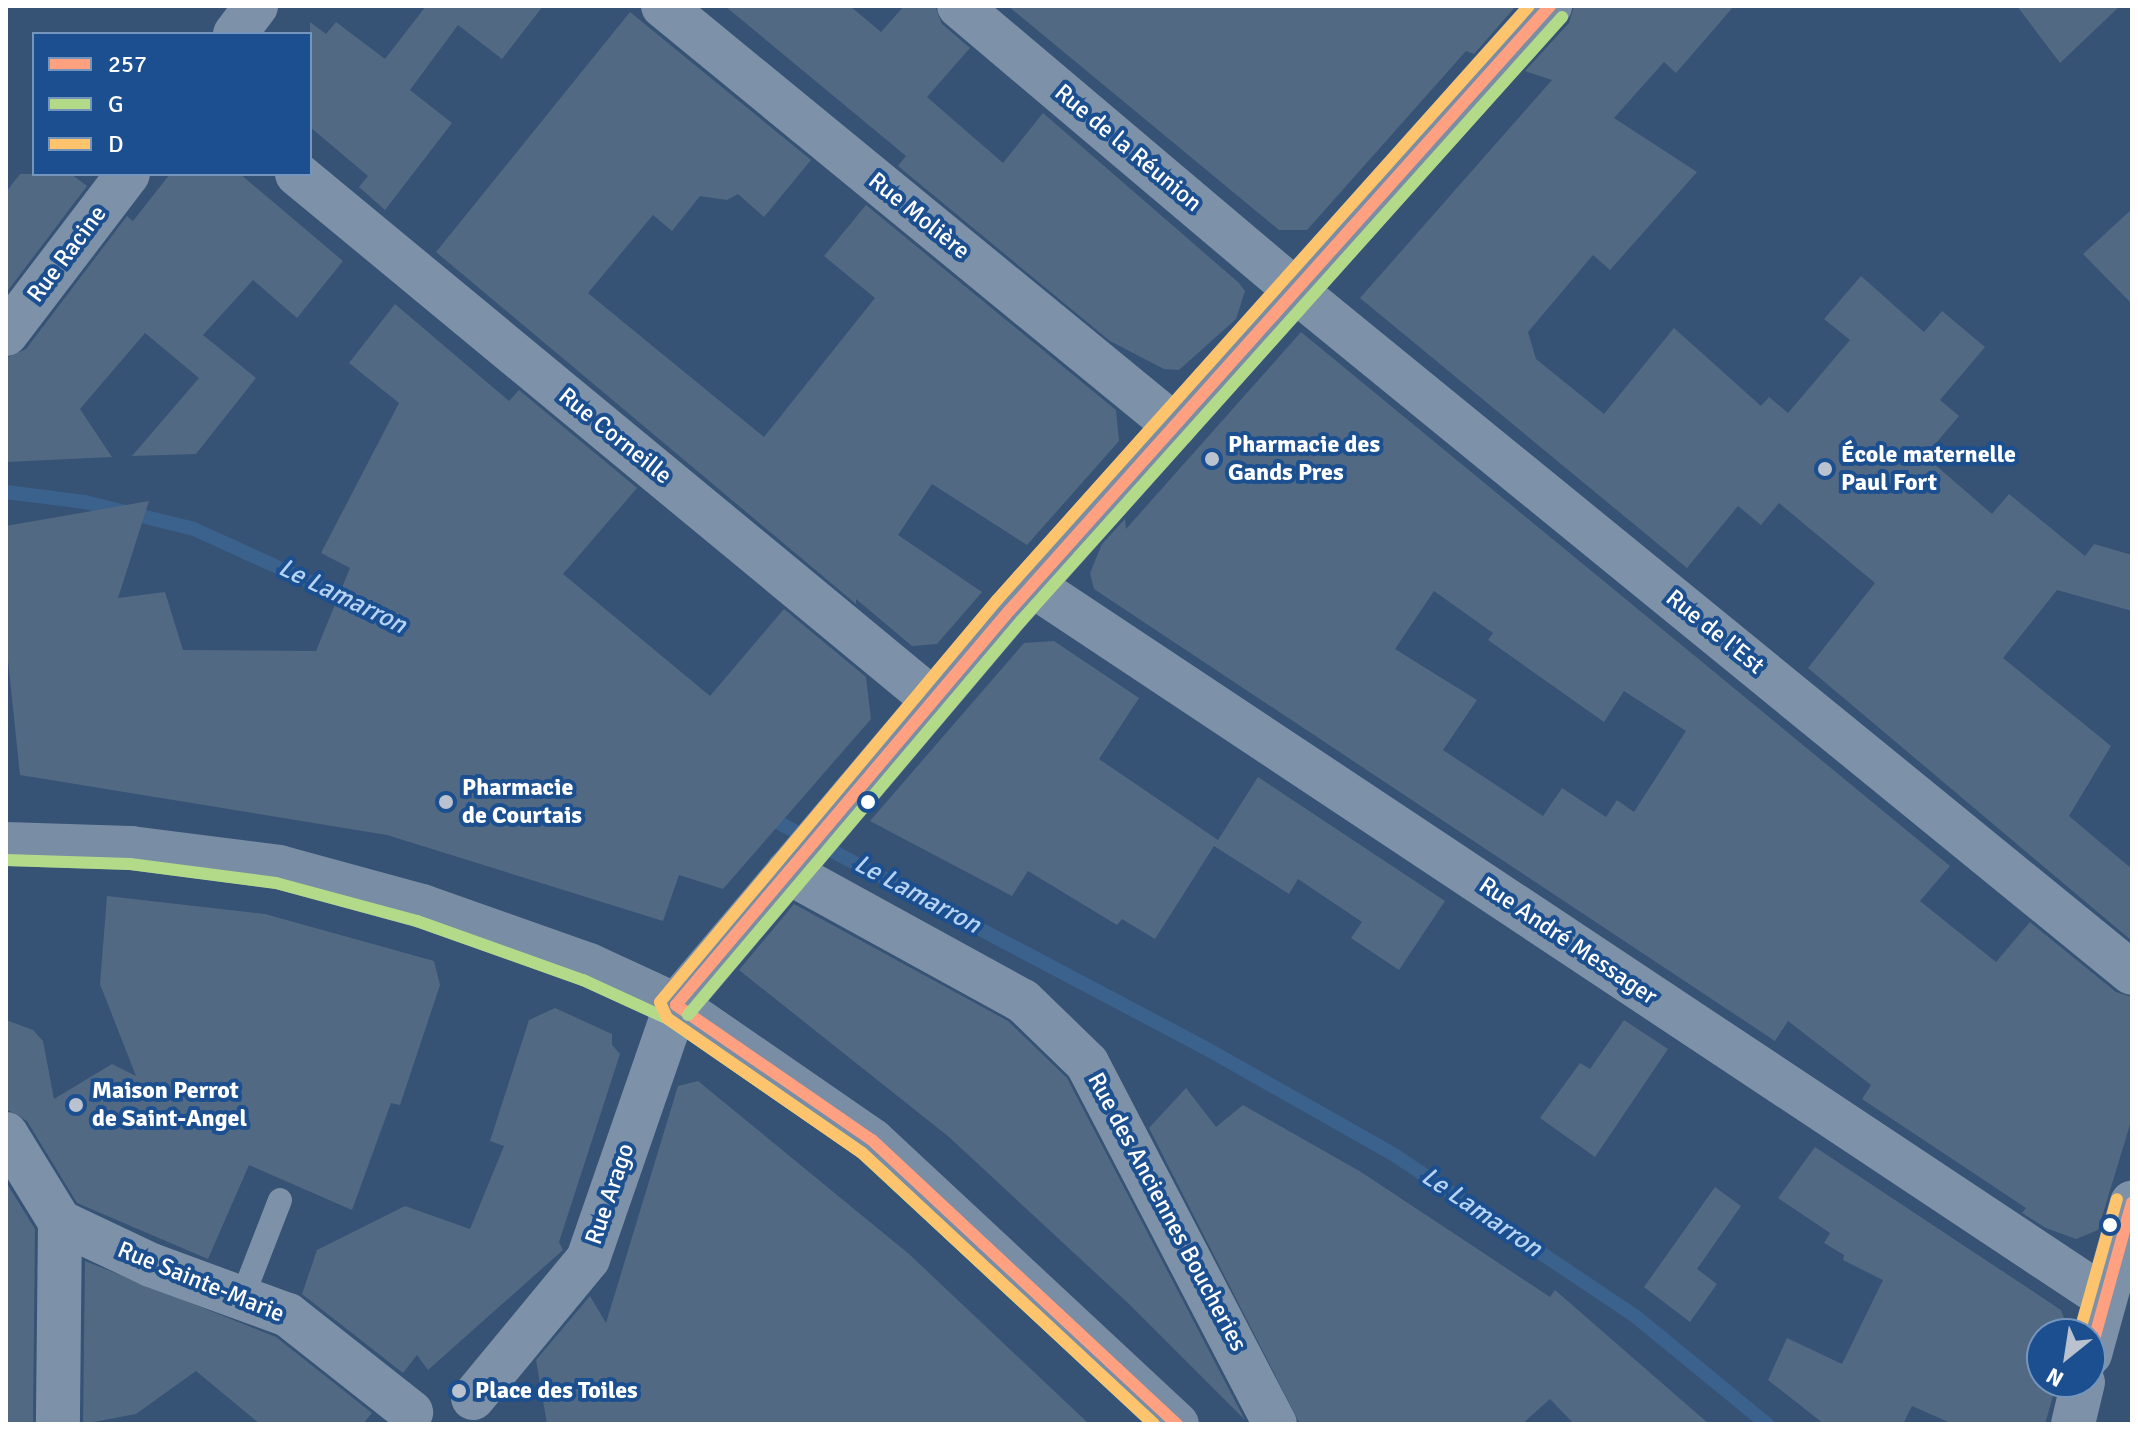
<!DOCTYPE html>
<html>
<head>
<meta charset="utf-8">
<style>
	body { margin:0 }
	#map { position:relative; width:2138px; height:1430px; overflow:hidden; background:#365274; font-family:Signika,sans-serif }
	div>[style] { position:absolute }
	.stream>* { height:14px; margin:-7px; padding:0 7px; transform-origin:7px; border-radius:7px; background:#3b618d }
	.building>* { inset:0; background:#526984 }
	.lane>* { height:24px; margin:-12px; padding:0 12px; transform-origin:12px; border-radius:12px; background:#7d92a8 }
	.street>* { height:44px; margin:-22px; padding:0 22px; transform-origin:22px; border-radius:22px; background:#7d92a8 }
	.secondary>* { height:44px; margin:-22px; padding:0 22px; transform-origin:22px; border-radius:22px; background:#798da4 }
	.bus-1>* { height:12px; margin:-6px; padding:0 6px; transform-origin:6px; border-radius:6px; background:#ffa080 }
	.bus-2>* { height:12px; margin:-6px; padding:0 6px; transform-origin:6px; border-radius:6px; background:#b3da89 }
	.bus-3>* { height:12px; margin:-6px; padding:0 6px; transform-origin:6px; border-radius:6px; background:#fdc36d }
	.dots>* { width:22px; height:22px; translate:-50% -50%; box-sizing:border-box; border:4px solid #1b4f8f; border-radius:50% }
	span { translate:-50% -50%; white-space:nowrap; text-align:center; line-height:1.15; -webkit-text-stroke:8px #1b4f8f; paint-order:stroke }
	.street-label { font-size:24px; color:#fff }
	.poi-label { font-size:24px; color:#fff; font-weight:700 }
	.left { translate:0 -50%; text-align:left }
	.water-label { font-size:26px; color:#b5d3f5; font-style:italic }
	.frame { position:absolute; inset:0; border:8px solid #fff; pointer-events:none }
	.legend { position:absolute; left:32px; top:32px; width:280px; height:144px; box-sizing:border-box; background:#1b4f8f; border:2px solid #7695bc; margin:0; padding:10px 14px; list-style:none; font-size:24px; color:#fff }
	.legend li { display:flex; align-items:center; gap:16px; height:40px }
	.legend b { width:40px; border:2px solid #7695bc }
	.north { position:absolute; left:2026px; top:1318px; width:80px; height:80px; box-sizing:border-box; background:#1b4f8f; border:2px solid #7695bc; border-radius:50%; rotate:210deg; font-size:22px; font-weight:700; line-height:32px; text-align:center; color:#fff }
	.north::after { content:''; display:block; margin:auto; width:28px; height:36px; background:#b9c2ce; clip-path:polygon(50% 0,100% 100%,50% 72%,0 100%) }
</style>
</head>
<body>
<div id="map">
	<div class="stream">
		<div style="left:6px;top:492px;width:80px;rotate:7.2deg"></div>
		<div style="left:85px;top:502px;width:112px;rotate:13.9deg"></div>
		<div style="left:194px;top:529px;width:176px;rotate:24.5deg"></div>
		<div style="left:766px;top:816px;width:501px;rotate:27.84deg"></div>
		<div style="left:1209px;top:1050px;width:215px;rotate:29.5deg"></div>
		<div style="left:1396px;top:1156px;width:288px;rotate:33.8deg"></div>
		<div style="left:1635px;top:1316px;width:171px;rotate:39.3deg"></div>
	</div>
	<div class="building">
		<div style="clip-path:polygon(426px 6px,543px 6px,502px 59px,458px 25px,410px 90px,452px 123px,385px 210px,359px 187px,368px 176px,310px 127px,310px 22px,326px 34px,336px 22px,385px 59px)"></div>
		<div style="clip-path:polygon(725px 6px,850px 6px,881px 32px,904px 6px,935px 6px,942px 24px,970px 48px,927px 97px,1003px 163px,1043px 113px,1239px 283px,1245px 291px,1236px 319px,1179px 370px,1164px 369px,1110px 341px,898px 166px,906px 156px)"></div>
		<div style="clip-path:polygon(1008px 6px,1516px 6px,1474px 54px,1466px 51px,1307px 230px,1279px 230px)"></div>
		<div style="clip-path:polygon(1574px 6px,1734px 6px,1676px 73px,1664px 62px,1614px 118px,1697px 172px,1610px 270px,1593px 255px,1528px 332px,1536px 359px,1604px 414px,1674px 328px,1761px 406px,1769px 397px,1788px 413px,1850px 340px,1824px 319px,1861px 276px,1924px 332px,1942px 311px,1985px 347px,1940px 400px,1959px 416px,1925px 456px,1992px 514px,2009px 494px,2085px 556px,2094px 544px,2132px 555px,2132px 611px,2057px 590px,2003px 658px,2111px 746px,2069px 816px,2132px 869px,2132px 941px,1808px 668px,1875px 583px,1779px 503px,1761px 525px,1738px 506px,1687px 568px,1360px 298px,1552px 80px,1525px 71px,1569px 23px)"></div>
		<div style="clip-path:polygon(2017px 6px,2120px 6px,2060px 63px)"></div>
		<div style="clip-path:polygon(630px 12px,811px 160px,764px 217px,738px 194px,727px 200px,700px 196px,672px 231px,653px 215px,588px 293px,655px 348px,764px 437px,875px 298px,824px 256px,866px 205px,1116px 410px,1119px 441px,1027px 545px,932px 484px,898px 535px,982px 592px,937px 644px,912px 646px,856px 599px,856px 604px,436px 252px)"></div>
		<div style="clip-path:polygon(20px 174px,71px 174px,87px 186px,6px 293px,6px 192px)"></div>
		<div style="clip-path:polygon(170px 174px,240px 174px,343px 261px,297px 318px,253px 280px,203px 335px,256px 378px,196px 454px,132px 456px,199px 378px,145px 333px,80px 409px,112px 457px,6px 462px,6px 358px,26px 349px,127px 216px,133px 221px)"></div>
		<div style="clip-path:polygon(2132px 209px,2132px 304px,2083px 254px)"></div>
		<div style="clip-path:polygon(395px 304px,509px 401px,519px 390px,637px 488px,563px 574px,710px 696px,784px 609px,866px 677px,871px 719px,723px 889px,679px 875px,663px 921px,387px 835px,20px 775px,6px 641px,6px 526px,149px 501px,118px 598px,165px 592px,183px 650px,316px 651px,350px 568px,321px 553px,399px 403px,349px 363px)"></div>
		<div style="clip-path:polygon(evenodd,1301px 332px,1950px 866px,1920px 901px,1996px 962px,2030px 922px,2116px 992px,2132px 997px,2132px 1118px,2098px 1230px,2076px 1239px,2046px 1228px,2022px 1213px,2026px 1208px,1862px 1099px,1871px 1085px,1788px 1021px,1775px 1041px,1094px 589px,1090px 573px,1102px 544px,1125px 519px,1126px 529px,1301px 332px,1434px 591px,1493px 633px,1488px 640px,1604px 722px,1624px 691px,1686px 731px,1634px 812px,1617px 800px,1606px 817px,1562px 788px,1543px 816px,1443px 750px,1477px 700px,1395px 649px,1434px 591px)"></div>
		<div style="clip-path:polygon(1054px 641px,1139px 698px,1099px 759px,1218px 840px,1258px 777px,1445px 901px,1399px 970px,1351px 938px,1362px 922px,1298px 879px,1289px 894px,1214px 846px,1155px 939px,1122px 919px,1117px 925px,1028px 871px,1012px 896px,870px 821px,1024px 643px)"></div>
		<div style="clip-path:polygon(107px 896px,265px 914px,434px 961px,440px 985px,400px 1105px,391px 1103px,352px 1210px,249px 1165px,208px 1259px,77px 1203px,27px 1121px,6px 1109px,6px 1020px,33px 1030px,43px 1041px,54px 1099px,112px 1064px,136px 1076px,100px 984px)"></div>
		<div style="clip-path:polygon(794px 904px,1008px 1021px,1067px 1078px,1245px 1420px,1129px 1304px,949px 1137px,739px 970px)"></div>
		<div style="clip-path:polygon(555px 1008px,612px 1034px,612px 1045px,620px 1054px,559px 1242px,563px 1250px,428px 1370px,417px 1355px,403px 1373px,302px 1294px,317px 1250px,405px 1206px,470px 1229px,504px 1146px,490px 1141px,529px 1020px)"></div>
		<div style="clip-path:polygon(1624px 1020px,1668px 1049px,1595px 1157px,1540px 1118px,1580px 1063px,1590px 1069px)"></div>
		<div style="clip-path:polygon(698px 1081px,909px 1254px,1089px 1424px,547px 1424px,536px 1360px,590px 1296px,606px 1323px,678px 1086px)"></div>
		<div style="clip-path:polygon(1186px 1088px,1216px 1127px,1243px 1105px,1361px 1172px,1550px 1297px,1555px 1290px,1709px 1424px,1574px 1424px,1550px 1399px,1522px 1424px,1300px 1424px,1149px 1128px)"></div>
		<div style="clip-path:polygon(1815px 1147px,2061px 1310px,2070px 1334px,2042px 1334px,2042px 1382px,2057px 1382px,2045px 1424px,1953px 1424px,1912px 1406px,1903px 1424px,1824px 1424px,1768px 1380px,1787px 1338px,1842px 1364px,1883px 1280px,1843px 1260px,1844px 1255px,1824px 1243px,1830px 1233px,1778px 1198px)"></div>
		<div style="clip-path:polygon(6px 1182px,35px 1229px,33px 1424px,6px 1424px)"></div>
		<div style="clip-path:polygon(1715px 1187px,1741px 1206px,1697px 1269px,1717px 1284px,1690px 1322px,1644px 1287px)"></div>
		<div style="clip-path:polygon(85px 1261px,276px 1337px,372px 1413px,363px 1424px,260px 1424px,196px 1371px,136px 1414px,83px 1424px)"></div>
	</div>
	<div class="lane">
		<div style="left:242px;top:1298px;width:105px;rotate:-68.8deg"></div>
	</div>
	<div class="street">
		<div style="left:663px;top:6px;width:662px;rotate:39.36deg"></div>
		<div style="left:959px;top:6px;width:443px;rotate:40.2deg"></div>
		<div style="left:1297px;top:292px;width:1077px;rotate:39.2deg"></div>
		<div style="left:235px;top:34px;width:35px;rotate:-53deg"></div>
		<div style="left:297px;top:174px;width:824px;rotate:39.58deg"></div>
		<div style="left:6px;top:334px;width:201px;rotate:-52.7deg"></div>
		<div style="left:1032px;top:585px;width:1287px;rotate:33.59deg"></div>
		<div style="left:788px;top:872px;width:268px;rotate:28.8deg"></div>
		<div style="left:1023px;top:1001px;width:89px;rotate:44.1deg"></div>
		<div style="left:1087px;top:1063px;width:407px;rotate:62.5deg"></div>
		<div style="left:6px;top:1134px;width:103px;rotate:58.5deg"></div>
		<div style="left:60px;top:1222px;width:202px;rotate:90.6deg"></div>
		<div style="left:60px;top:1222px;width:101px;rotate:25.3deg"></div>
		<div style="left:151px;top:1265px;width:146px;rotate:20.1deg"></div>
		<div style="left:288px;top:1315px;width:157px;rotate:38.3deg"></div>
		<div style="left:2090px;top:1354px;width:157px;rotate:-74.5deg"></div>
		<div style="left:473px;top:1398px;width:180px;rotate:-50.4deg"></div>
		<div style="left:588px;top:1259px;width:269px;rotate:-70.9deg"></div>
		<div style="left:2073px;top:1424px;width:43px;rotate:-76.6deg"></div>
	</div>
	<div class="secondary">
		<div style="left:6px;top:844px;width:125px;rotate:1.8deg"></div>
		<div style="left:131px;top:848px;width:149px;rotate:7.3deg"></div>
		<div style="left:279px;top:867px;width:148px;rotate:15.3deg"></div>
		<div style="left:422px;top:906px;width:177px;rotate:19.5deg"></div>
		<div style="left:589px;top:965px;width:96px;rotate:24.7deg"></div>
		<div style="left:676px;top:1005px;width:238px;rotate:34.6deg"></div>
		<div style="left:872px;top:1140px;width:417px;rotate:43deg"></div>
		<div style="left:676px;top:1005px;width:516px;rotate:-49.8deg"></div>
		<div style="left:1009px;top:611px;width:812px;rotate:-48.2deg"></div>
	</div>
	<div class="bus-1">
		<div style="left:676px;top:1005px;width:516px;rotate:-49.8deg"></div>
		<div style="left:1009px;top:611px;width:812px;rotate:-48.2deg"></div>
		<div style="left:676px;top:1005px;width:238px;rotate:34.6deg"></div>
		<div style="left:872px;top:1140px;width:417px;rotate:43deg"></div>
		<div style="left:2090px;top:1354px;width:157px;rotate:-74.5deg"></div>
	</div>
	<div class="bus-2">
		<div style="left:6px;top:860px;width:124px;rotate:1.8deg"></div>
		<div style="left:130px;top:864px;width:147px;rotate:7.4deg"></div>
		<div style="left:276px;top:883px;width:146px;rotate:15.1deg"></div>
		<div style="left:417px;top:921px;width:176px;rotate:19.6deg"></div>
		<div style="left:583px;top:980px;width:94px;rotate:24.6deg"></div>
		<div style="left:668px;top:1019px;width:236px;rotate:34.6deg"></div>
		<div style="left:862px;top:1153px;width:398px;rotate:42.9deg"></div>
		<div style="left:688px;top:1015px;width:516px;rotate:-49.8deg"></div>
		<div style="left:1021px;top:621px;width:811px;rotate:-48.15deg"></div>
	</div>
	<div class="bus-3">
		<div style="left:2079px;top:1334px;width:140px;rotate:-74.3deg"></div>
		<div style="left:1154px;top:1424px;width:398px;rotate:-137.1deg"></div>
		<div style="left:862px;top:1153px;width:237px;rotate:-145.3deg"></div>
		<div style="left:667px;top:1018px;width:17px;rotate:-114deg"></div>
		<div style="left:660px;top:1002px;width:525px;rotate:-50.03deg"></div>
		<div style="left:997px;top:600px;width:797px;rotate:-48.15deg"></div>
	</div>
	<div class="dots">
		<div style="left:1212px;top:459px;background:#b9c2ce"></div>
		<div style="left:1825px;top:469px;background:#b9c2ce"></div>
		<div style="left:446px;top:802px;background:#b9c2ce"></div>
		<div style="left:868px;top:802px;background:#fff"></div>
		<div style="left:76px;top:1105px;background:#b9c2ce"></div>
		<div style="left:2110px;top:1225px;background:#fff"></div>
		<div style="left:459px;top:1391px;background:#b9c2ce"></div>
	</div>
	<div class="street-label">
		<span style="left:1128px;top:148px;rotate:40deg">Rue de la Réunion</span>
		<span style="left:919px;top:216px;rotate:39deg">Rue Molière</span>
		<span style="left:67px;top:254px;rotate:-53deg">Rue Racine</span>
		<span style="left:615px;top:436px;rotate:39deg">Rue Corneille</span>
		<span style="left:1715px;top:632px;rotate:39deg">Rue de l'Est</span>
		<span style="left:1568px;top:941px;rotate:34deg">Rue André Messager</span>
		<span style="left:610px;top:1194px;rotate:-71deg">Rue Arago</span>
		<span style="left:1167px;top:1212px;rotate:62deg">Rue des Anciennes Boucheries</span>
		<span style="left:201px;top:1282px;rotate:22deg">Rue Sainte-Marie</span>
	</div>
	<div class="poi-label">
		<span class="left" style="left:1228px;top:459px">Pharmacie des<br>Gands Pres</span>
		<span class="left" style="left:1841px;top:469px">École maternelle<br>Paul Fort</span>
		<span class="left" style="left:462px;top:802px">Pharmacie<br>de Courtais</span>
		<span class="left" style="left:92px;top:1105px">Maison Perrot<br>de Saint-Angel</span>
		<span class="left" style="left:475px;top:1391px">Place des Toiles</span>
	</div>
	<div class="water-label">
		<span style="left:342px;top:597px;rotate:26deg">Le Lamarron</span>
		<span style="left:917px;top:895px;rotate:28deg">Le Lamarron</span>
		<span style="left:1481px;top:1213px;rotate:34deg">Le Lamarron</span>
	</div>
	<div class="frame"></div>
	<ul class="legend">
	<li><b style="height:10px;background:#ffa080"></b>257</li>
	<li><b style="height:10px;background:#b3da89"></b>G</li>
	<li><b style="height:10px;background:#fdc36d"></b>D</li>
	</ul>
	<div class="north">N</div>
</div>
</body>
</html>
